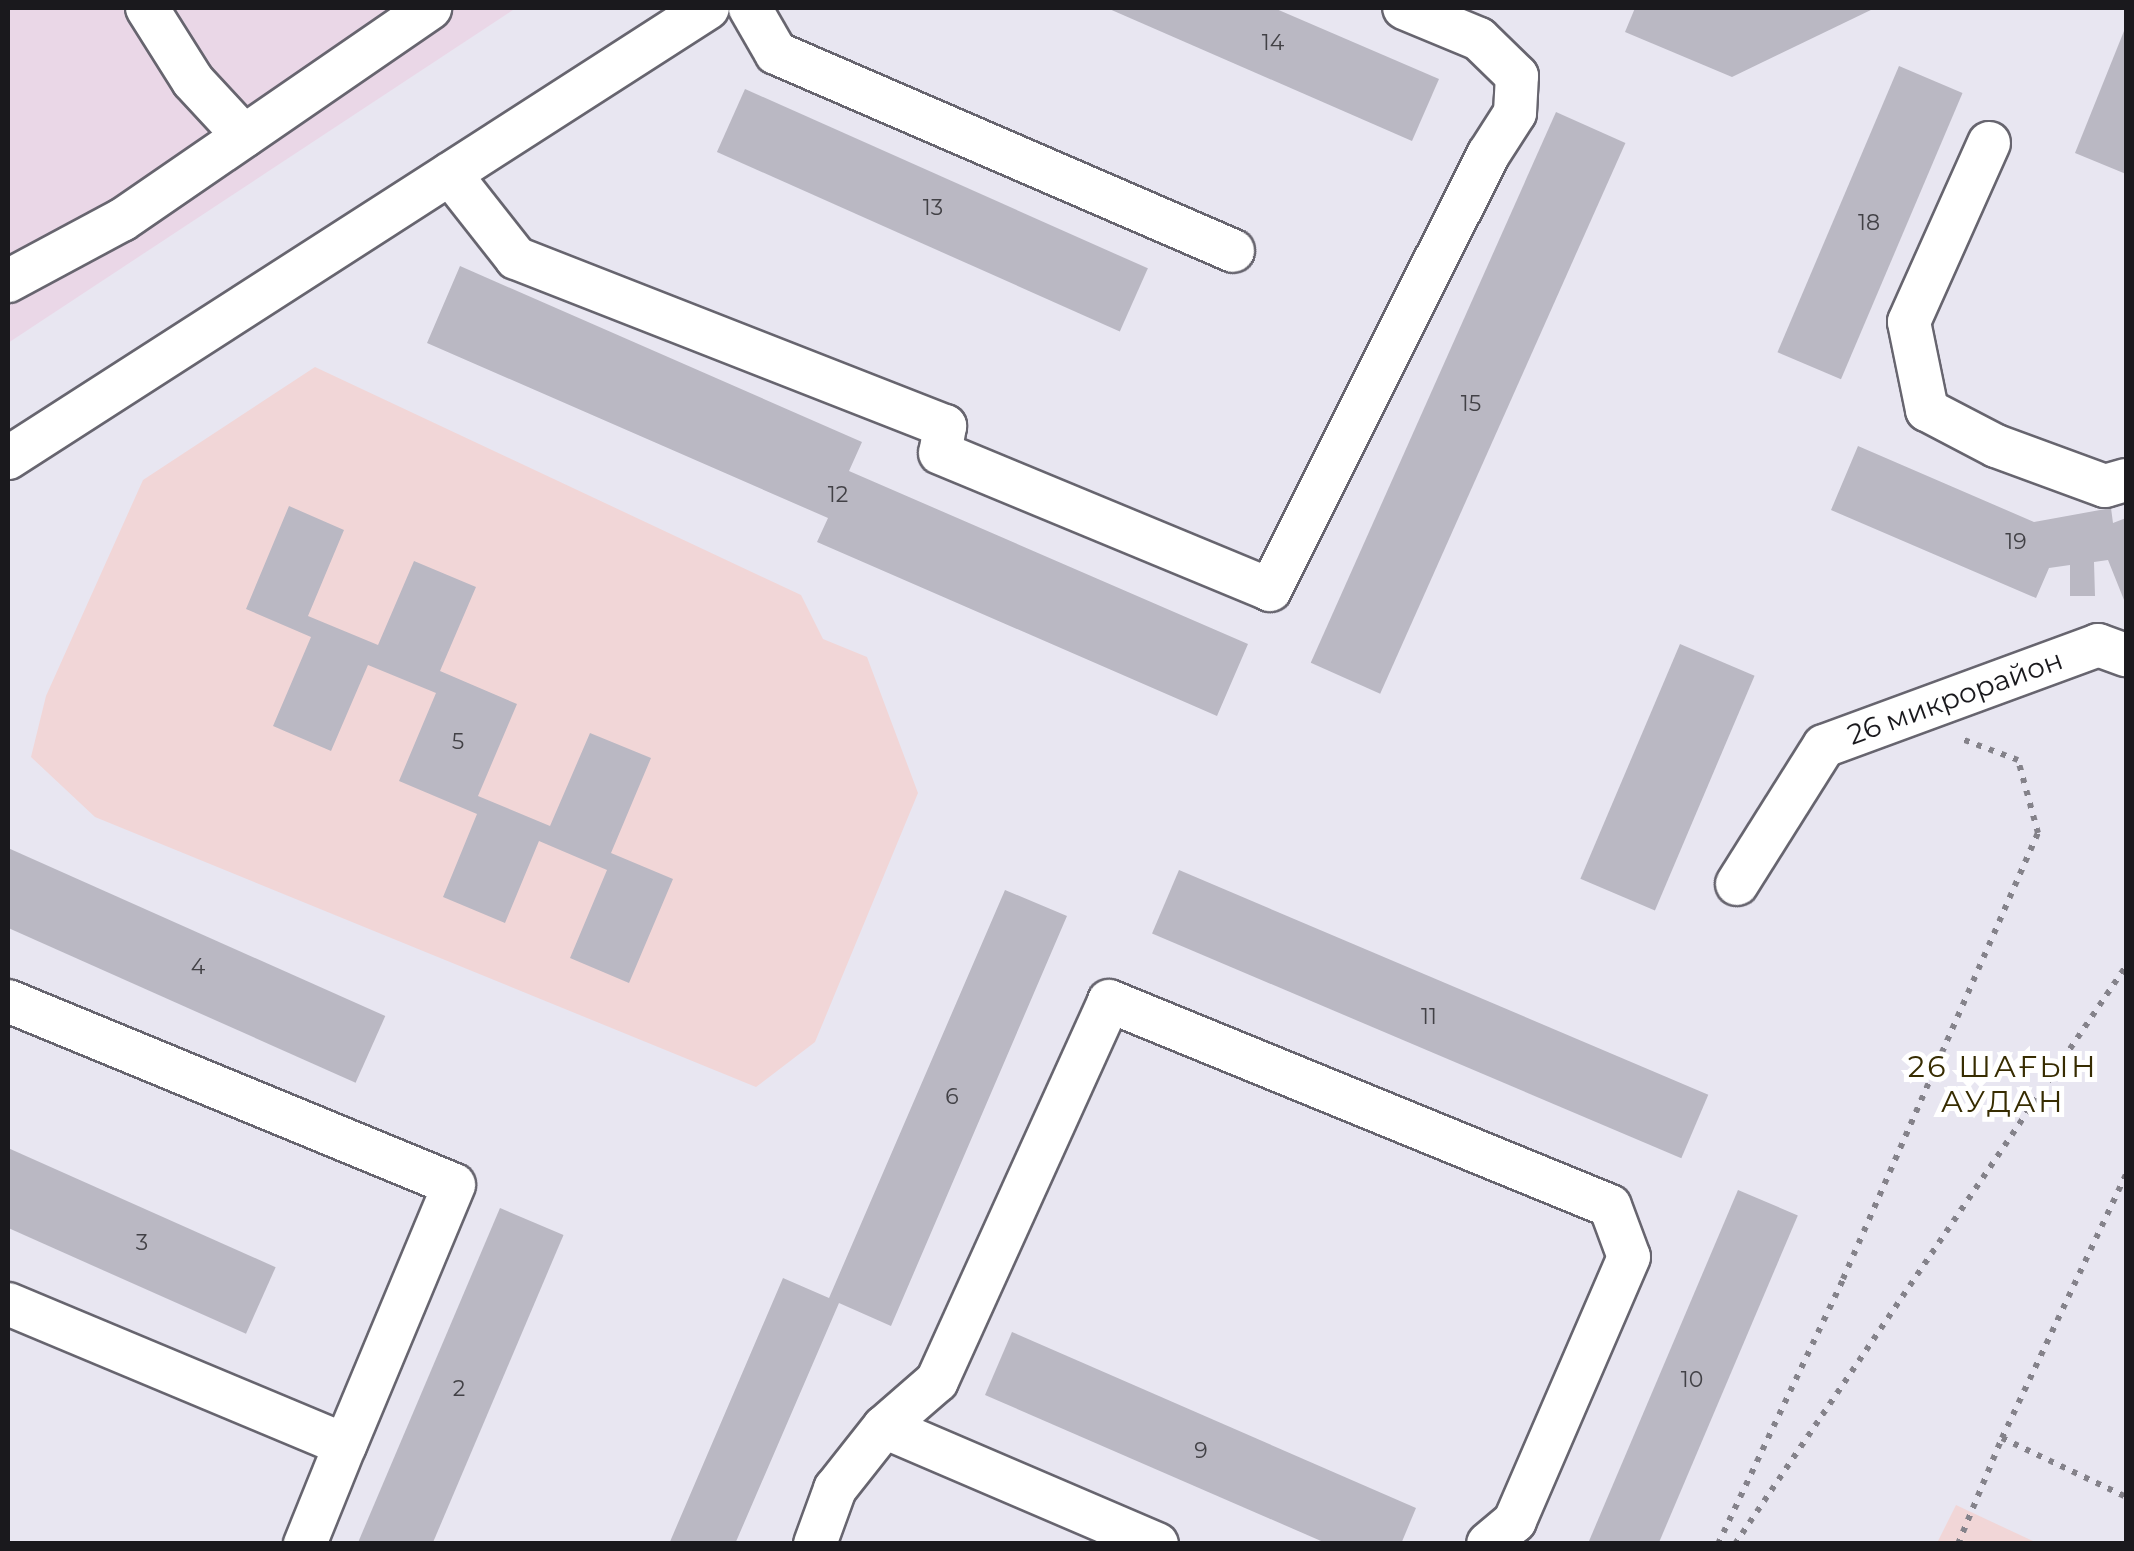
<!DOCTYPE html>
<html>
<head>
<meta charset="utf-8">
<style>
	body { margin:0 }
	#map { position:relative; width:2134px; height:1551px; overflow:hidden; background:#e8e6f1; font-family:Montserrat,sans-serif }
	div>[style] { position:absolute }
	.education>* { inset:0; background:#f1d6d7 }
	.medical>* { inset:0; background:#ead7e7 }
	.building>* { inset:0; background:#bab8c3; transform-origin:0 0 }
	.path>* { height:6px; margin-top:-3px; transform-origin:0; background:repeating-linear-gradient(90deg,#84828a 0 5px,transparent 0 13px) }
	.roads { filter:drop-shadow(2px 0 #67656f) drop-shadow(-2px 0 #67656f) drop-shadow(0 2px #67656f) drop-shadow(0 -2px #67656f) }
	.minor>* { height:42px; margin:-21px; padding:0 21px; transform-origin:21px; border-radius:21px; background:#fff }
	span { translate:-50% -50%; white-space:nowrap; text-align:center; line-height:1.15; -webkit-text-stroke:10px #fff; paint-order:stroke }
	.number-label { font-size:22px; color:#424146 }
	.number-label span { -webkit-text-stroke-width:0 }
	.street-label { font-size:28px; color:#1a191d }
	.neighbourhood-label { font-size:30px; color:#372c01; letter-spacing:2.5px }
	.frame { position:absolute; inset:0; border:10px solid #1a191d; pointer-events:none }
</style>
</head>
<body>
<div id="map">
	<div class="education">
		<div style="clip-path:polygon(315px 367px,801px 595px,823px 639px,867px 657px,918px 793px,815px 1042px,756px 1087px,95px 817px,31px 757px,46px 696px,143px 480px)"></div>
		<div style="clip-path:polygon(1956px 1505px,2037px 1543px,1937px 1543px)"></div>
	</div>
	<div class="medical">
		<div style="clip-path:polygon(8px 8px,516px 8px,8px 343px)"></div>
	</div>
	<div class="building">
		<div style="clip-path:polygon(1107px 8px,1274px 8px,1439px 79px,1412px 141px)"></div>
		<div style="clip-path:polygon(1635px 8px,1875px 8px,1732px 77px,1625px 32px)"></div>
		<div style="clip-path:polygon(2126px 26px,2126px 174px,2075px 153px)"></div>
		<div style="left:1899px;top:66px;width:69px;height:311px;rotate:23deg"></div>
		<div style="left:745px;top:89px;width:441px;height:69px;rotate:24deg"></div>
		<div style="left:1556px;top:112px;width:76px;height:603px;rotate:24deg"></div>
		<div style="clip-path:polygon(460px 266px,862px 442px,849px 471px,1248px 644px,1217px 716px,817px 542px,828px 518px,427px 343px)"></div>
		<div style="clip-path:polygon(1858px 446px,2034px 522px,2111px 508px,2113px 523px,2126px 518px,2126px 605px,2108px 560px,2094px 562px,2095px 596px,2070px 596px,2070px 565px,2049px 568px,2036px 598px,1831px 510px)"></div>
		<div style="clip-path:polygon(289px 506px,344px 530px,308px 616px,378px 645px,414px 561px,476px 587px,440px 671px,517px 704px,478px 796px,550px 826px,590px 733px,651px 758px,611px 853px,673px 879px,629px 983px,570px 958px,607px 870px,539px 841px,505px 923px,443px 897px,477px 814px,399px 781px,436px 693px,368px 665px,331px 751px,273px 726px,311px 637px,246px 609px)"></div>
		<div style="left:1680px;top:644px;width:81px;height:255px;rotate:23deg"></div>
		<div style="left:8px;top:848px;width:413px;height:73px;rotate:24deg"></div>
		<div style="left:1179px;top:870px;width:575px;height:69px;rotate:23deg"></div>
		<div style="clip-path:polygon(1005px 890px,1067px 916px,891px 1326px,839px 1303px,735px 1544px,669px 1544px,783px 1278px,829px 1298px)"></div>
		<div style="left:8px;top:1148px;width:293px;height:73px;rotate:24deg"></div>
		<div style="left:1738px;top:1190px;width:65px;height:385px;rotate:23deg"></div>
		<div style="left:500px;top:1208px;width:69px;height:366px;rotate:23deg"></div>
		<div style="clip-path:polygon(1012px 1332px,1416px 1508px,1401px 1544px,1328px 1544px,985px 1395px)"></div>
	</div>
	<div class="path">
		<div style="left:2002px;top:1438px;width:292px;rotate:-64.8deg"></div>
		<div style="left:1718px;top:1544px;width:293px;rotate:-64.7deg"></div>
		<div style="left:1843px;top:1279px;width:487px;rotate:-66.4deg"></div>
		<div style="left:2038px;top:833px;width:76px;rotate:-105.3deg"></div>
		<div style="left:2018px;top:760px;width:63px;rotate:-159.6deg"></div>
		<div style="left:1735px;top:1544px;width:698px;rotate:-55.92deg"></div>
		<div style="left:1958px;top:1544px;width:115px;rotate:-67.5deg"></div>
		<div style="left:2002px;top:1438px;width:137px;rotate:25.4deg"></div>
	</div>
	<div class="roads">
		<div class="minor">
			<div style="left:147px;top:8px;width:86px;rotate:57.8deg"></div>
			<div style="left:193px;top:81px;width:75px;rotate:47.2deg"></div>
			<div style="left:750px;top:8px;width:52px;rotate:60deg"></div>
			<div style="left:776px;top:53px;width:498px;rotate:23.4deg"></div>
			<div style="left:1989px;top:143px;width:196px;rotate:114.1deg"></div>
			<div style="left:1909px;top:322px;width:90px;rotate:78.4deg"></div>
			<div style="left:1927px;top:410px;width:78px;rotate:27.6deg"></div>
			<div style="left:1996px;top:446px;width:116px;rotate:20.2deg"></div>
			<div style="left:2105px;top:486px;width:22px;rotate:-16deg"></div>
			<div style="left:450px;top:174px;width:107px;rotate:51.8deg"></div>
			<div style="left:516px;top:258px;width:461px;rotate:21.4deg"></div>
			<div style="left:945px;top:426px;width:27px;rotate:100deg"></div>
			<div style="left:940px;top:453px;width:357px;rotate:22.5deg"></div>
			<div style="left:1270px;top:590px;width:487px;rotate:-63.4deg"></div>
			<div style="left:1488px;top:155px;width:50px;rotate:-57.3deg"></div>
			<div style="left:1515px;top:113px;width:37px;rotate:-87deg"></div>
			<div style="left:1517px;top:76px;width:53px;rotate:-135.8deg"></div>
			<div style="left:1479px;top:39px;width:81px;rotate:-157.5deg"></div>
			<div style="left:8px;top:281px;width:129px;rotate:-28.2deg"></div>
			<div style="left:122px;top:220px;width:374px;rotate:-34.5deg"></div>
			<div style="left:8px;top:458px;width:832px;rotate:-32.74deg"></div>
			<div style="left:1737px;top:884px;width:163px;rotate:-57.8deg"></div>
			<div style="left:1824px;top:746px;width:292px;rotate:-20.2deg"></div>
			<div style="left:2098px;top:645px;width:30px;rotate:20deg"></div>
			<div style="left:8px;top:1001px;width:482px;rotate:22.4deg"></div>
			<div style="left:454px;top:1185px;width:282px;rotate:112.7deg"></div>
			<div style="left:8px;top:1304px;width:365px;rotate:22.7deg"></div>
			<div style="left:345px;top:1445px;width:107px;rotate:112deg"></div>
			<div style="left:884px;top:1427px;width:297px;rotate:23.2deg"></div>
			<div style="left:815px;top:1544px;width:59px;rotate:-70deg"></div>
			<div style="left:835px;top:1489px;width:79px;rotate:-51.7deg"></div>
			<div style="left:884px;top:1427px;width:70px;rotate:-41deg"></div>
			<div style="left:937px;top:1381px;width:417px;rotate:-65.6deg"></div>
			<div style="left:1109px;top:1001px;width:541px;rotate:22.25deg"></div>
			<div style="left:1610px;top:1206px;width:54px;rotate:69.6deg"></div>
			<div style="left:1629px;top:1257px;width:288px;rotate:113.4deg"></div>
			<div style="left:1515px;top:1521px;width:35px;rotate:140deg"></div>
		</div>
	</div>
	<div class="number-label">
		<span style="left:1273px;top:43px">14</span>
		<span style="left:933px;top:208px">13</span>
		<span style="left:1869px;top:223px">18</span>
		<span style="left:1471px;top:404px">15</span>
		<span style="left:838px;top:495px">12</span>
		<span style="left:2016px;top:542px">19</span>
		<span style="left:458px;top:742px">5</span>
		<span style="left:198px;top:967px">4</span>
		<span style="left:1429px;top:1017px">11</span>
		<span style="left:952px;top:1097px">6</span>
		<span style="left:142px;top:1243px">3</span>
		<span style="left:1692px;top:1380px">10</span>
		<span style="left:459px;top:1389px">2</span>
		<span style="left:1201px;top:1451px">9</span>
	</div>
	<div class="street-label">
		<span style="left:1955px;top:697px;rotate:-20deg">26 микрорайон</span>
	</div>
	<div class="neighbourhood-label">
		<span style="left:2003px;top:1084px">26 ШАҒЫН<br>АУДАН</span>
	</div>
	<div class="frame"></div>
</div>
</body>
</html>
